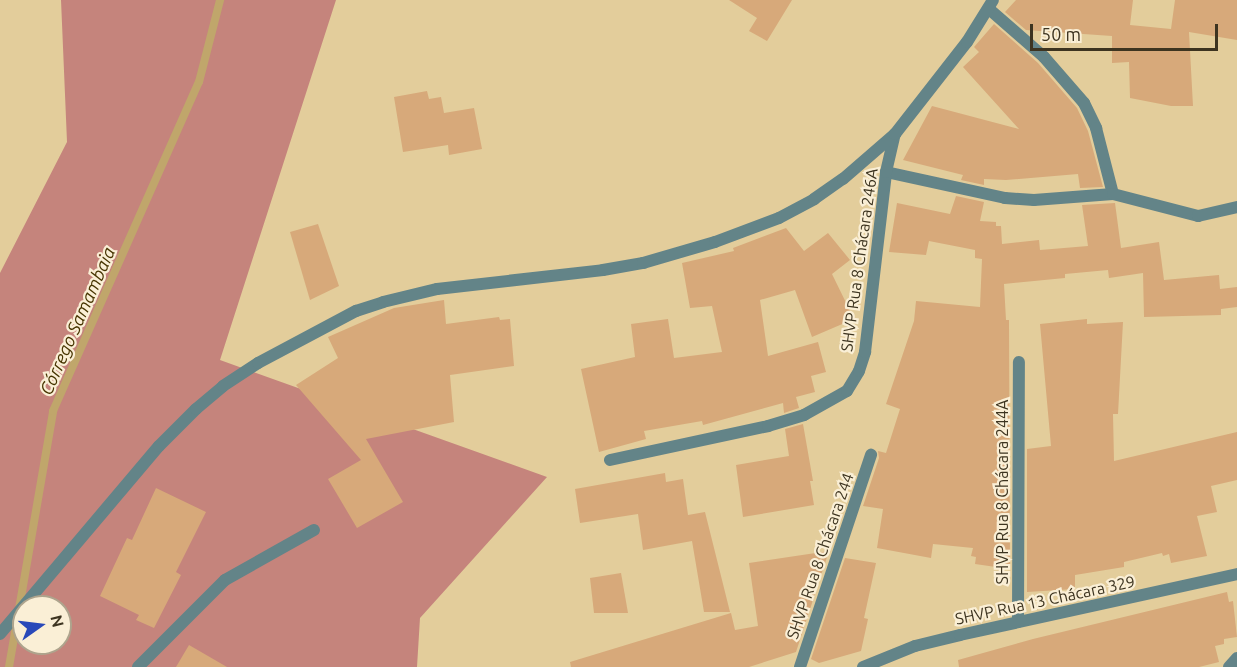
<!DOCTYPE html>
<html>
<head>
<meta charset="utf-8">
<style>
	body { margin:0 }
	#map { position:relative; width:1237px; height:667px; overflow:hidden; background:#e3cd9b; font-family:Ubuntu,sans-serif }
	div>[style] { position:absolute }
	.forest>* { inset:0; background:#c5847c }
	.stream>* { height:8px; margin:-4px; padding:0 4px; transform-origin:4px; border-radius:4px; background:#c0a66b }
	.building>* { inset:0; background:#d7a97a }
	.street>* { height:12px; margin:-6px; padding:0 6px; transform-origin:6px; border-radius:6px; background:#638488 }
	span { translate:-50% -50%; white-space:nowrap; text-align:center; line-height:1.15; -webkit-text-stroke:4.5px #faefd6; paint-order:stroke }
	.street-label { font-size:16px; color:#3d3420 }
	.water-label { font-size:18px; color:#463401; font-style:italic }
	.north { position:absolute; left:12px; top:595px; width:60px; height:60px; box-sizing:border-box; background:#faefd6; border:2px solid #aea48d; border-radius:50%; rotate:76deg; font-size:16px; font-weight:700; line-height:24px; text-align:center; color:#3d3420 }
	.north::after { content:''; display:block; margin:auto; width:21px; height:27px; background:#2949b9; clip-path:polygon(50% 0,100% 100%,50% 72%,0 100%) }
	.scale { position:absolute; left:1030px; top:24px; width:188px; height:27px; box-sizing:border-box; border:3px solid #3d3420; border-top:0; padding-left:8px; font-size:18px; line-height:21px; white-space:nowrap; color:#3d3420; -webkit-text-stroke:4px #faefd6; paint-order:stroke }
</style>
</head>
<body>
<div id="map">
	<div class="forest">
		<div style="clip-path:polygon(evenodd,61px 0,336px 0,220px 360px,547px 477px,420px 618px,417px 667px,0 667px,0 273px,67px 142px,61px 0,24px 607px,60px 607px,60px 643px,24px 643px,24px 607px)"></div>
	</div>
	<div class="stream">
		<div style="left:9px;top:667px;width:260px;rotate:-80.2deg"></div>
		<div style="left:53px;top:411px;width:360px;rotate:-66.1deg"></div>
		<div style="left:199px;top:82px;width:85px;rotate:-75.6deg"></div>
	</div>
	<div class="building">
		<div style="clip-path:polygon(729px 0,792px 0,767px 41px,749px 31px,757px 18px)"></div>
		<div style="clip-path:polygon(1016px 0,1133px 0,1130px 25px,1171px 29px,1175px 0,1237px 0,1237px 40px,1189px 32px,1193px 106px,1171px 106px,1130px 98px,1129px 62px,1112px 63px,1112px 36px,1026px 30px,1005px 12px)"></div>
		<div style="clip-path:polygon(994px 24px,1038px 63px,1077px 108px,1088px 131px,1103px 187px,1080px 188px,1078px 174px,1006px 180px,984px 179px,984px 185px,961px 180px,963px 175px,903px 160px,932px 106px,1019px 129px,963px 67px,979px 52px,974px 47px)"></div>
		<div style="clip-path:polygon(427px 91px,429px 99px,441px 97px,444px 113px,474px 108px,482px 149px,449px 155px,448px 145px,403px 152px,394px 97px)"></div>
		<div style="clip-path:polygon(956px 196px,984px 202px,980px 221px,996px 222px,996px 226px,1001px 226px,1002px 244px,1039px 240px,1040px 250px,1088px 246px,1082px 205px,1115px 203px,1121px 248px,1159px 242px,1164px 280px,1219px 275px,1220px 289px,1237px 287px,1237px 307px,1221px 309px,1221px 315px,1144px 317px,1143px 273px,1109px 278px,1108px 270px,1065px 274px,1065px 278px,1004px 284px,1006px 320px,1009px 320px,1010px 569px,975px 564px,976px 557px,971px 556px,973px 548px,933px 544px,931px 558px,877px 548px,883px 509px,863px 506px,879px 458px,878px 451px,886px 453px,900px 409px,886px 404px,914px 321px,916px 301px,980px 307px,982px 259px,975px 258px,975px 250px,929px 241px,926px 255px,889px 252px,897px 203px,950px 214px)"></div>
		<div style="clip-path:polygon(318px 224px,339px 286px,310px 300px,290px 232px)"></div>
		<div style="clip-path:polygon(786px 228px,804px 251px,828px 233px,850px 260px,832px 274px,854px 319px,812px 337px,795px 290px,760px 300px,768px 356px,818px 342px,826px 372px,811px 376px,815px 392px,796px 397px,799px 408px,784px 413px,783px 403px,703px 425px,702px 421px,644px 431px,646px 439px,599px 452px,581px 369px,635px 357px,631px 324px,668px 319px,674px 358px,722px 352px,712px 306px,690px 308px,682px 263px,734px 251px,733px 248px)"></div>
		<div style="clip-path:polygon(444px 300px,446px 324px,499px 317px,500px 320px,510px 319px,514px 366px,450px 375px,454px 422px,366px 439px,403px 502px,357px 528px,328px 479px,361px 460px,296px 385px,338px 358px,328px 337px,394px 308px)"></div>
		<div style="clip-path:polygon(1087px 319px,1087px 324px,1123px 322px,1118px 414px,1113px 414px,1114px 461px,1237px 432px,1237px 480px,1211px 486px,1217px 512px,1197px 516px,1207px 556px,1171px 563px,1169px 554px,1163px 556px,1162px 553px,1124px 562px,1124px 567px,1075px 575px,1075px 589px,1027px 592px,1027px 449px,1051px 446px,1040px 324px)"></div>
		<div style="clip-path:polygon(803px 424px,813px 481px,810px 481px,814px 505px,743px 517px,736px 465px,789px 456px,785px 429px)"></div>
		<div style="clip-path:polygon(665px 473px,666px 482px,683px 479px,688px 515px,705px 512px,730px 612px,704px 612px,692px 541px,643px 550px,638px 514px,580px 523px,575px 489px)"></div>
		<div style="clip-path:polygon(156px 488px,206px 512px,176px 572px,181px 575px,154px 628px,136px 620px,139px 615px,100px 596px,127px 538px,132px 540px)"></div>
		<div style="clip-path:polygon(829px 551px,796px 652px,749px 667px,571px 667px,570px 662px,731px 613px,735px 630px,758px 626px,749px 563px)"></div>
		<div style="clip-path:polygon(845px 558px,876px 563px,864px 618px,868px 619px,861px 651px,819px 663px,811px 659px)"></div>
		<div style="clip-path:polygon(621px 573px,628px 613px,594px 613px,590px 578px)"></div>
		<div style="clip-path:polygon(1227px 592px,1229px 602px,1233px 601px,1237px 637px,1224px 639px,1224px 644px,1215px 646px,1219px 662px,1199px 667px,959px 667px,958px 660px,1033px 639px)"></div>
		<div style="clip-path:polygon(189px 645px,227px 667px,176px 667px)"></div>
	</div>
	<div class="street">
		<div style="left:989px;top:9px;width:73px;rotate:41.1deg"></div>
		<div style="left:1044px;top:57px;width:61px;rotate:49deg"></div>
		<div style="left:1084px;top:103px;width:28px;rotate:64deg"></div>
		<div style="left:1096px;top:128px;width:68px;rotate:75.6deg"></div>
		<div style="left:886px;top:172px;width:122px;rotate:12.3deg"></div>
		<div style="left:1005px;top:198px;width:29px;rotate:4deg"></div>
		<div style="left:1034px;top:200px;width:79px;rotate:-4.3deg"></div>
		<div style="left:1113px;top:194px;width:88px;rotate:14.5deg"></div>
		<div style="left:1198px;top:216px;width:40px;rotate:-13deg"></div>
		<div style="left:610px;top:460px;width:162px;rotate:-12.1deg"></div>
		<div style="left:768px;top:426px;width:38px;rotate:-17deg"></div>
		<div style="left:804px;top:415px;width:49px;rotate:-29.2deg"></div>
		<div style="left:847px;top:391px;width:23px;rotate:-59deg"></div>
		<div style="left:859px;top:371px;width:20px;rotate:-72deg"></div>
		<div style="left:865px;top:352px;width:181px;rotate:-83.3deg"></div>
		<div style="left:886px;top:172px;width:39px;rotate:-77deg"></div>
		<div style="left:1018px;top:622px;width:260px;rotate:-89.8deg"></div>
		<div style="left:0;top:634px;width:246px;rotate:-49.8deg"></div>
		<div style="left:159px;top:446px;width:52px;rotate:-45deg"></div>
		<div style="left:196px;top:409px;width:35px;rotate:-40deg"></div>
		<div style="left:223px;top:386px;width:42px;rotate:-33.3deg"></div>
		<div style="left:258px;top:363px;width:111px;rotate:-28deg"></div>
		<div style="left:356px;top:311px;width:28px;rotate:-18deg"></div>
		<div style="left:383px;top:302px;width:56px;rotate:-13.5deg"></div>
		<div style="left:437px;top:289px;width:167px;rotate:-6.5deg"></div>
		<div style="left:603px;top:270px;width:41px;rotate:-9.9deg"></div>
		<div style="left:643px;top:263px;width:75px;rotate:-16.3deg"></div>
		<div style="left:715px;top:242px;width:68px;rotate:-20.6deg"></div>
		<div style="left:779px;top:218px;width:40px;rotate:-28deg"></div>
		<div style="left:814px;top:199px;width:35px;rotate:-35deg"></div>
		<div style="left:843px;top:179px;width:69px;rotate:-40.9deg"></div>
		<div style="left:895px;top:134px;width:117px;rotate:-52deg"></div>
		<div style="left:967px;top:42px;width:49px;rotate:-58.2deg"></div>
		<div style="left:138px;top:667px;width:123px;rotate:-45deg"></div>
		<div style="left:225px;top:580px;width:102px;rotate:-29.3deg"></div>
		<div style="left:800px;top:667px;width:224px;rotate:-71.5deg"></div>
		<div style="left:863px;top:667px;width:56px;rotate:-22deg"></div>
		<div style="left:915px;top:646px;width:46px;rotate:-13.7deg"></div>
		<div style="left:960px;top:635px;width:284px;rotate:-12.4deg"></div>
		<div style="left:1229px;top:667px;width:12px;rotate:-48deg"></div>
	</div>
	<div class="street-label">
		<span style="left:859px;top:260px;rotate:-82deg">SHVP Rua 8 Chácara 246A</span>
		<span style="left:1002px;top:492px;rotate:-90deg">SHVP Rua 8 Chácara 244A</span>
		<span style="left:820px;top:556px;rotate:-71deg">SHVP Rua 8 Chácara 244</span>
		<span style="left:1045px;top:600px;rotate:-12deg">SHVP Rua 13 Chácara 329</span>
	</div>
	<div class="water-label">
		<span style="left:77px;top:321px;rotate:-66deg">Córrego Samambaia</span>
	</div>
	<div class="north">N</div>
	<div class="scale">50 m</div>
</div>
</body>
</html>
